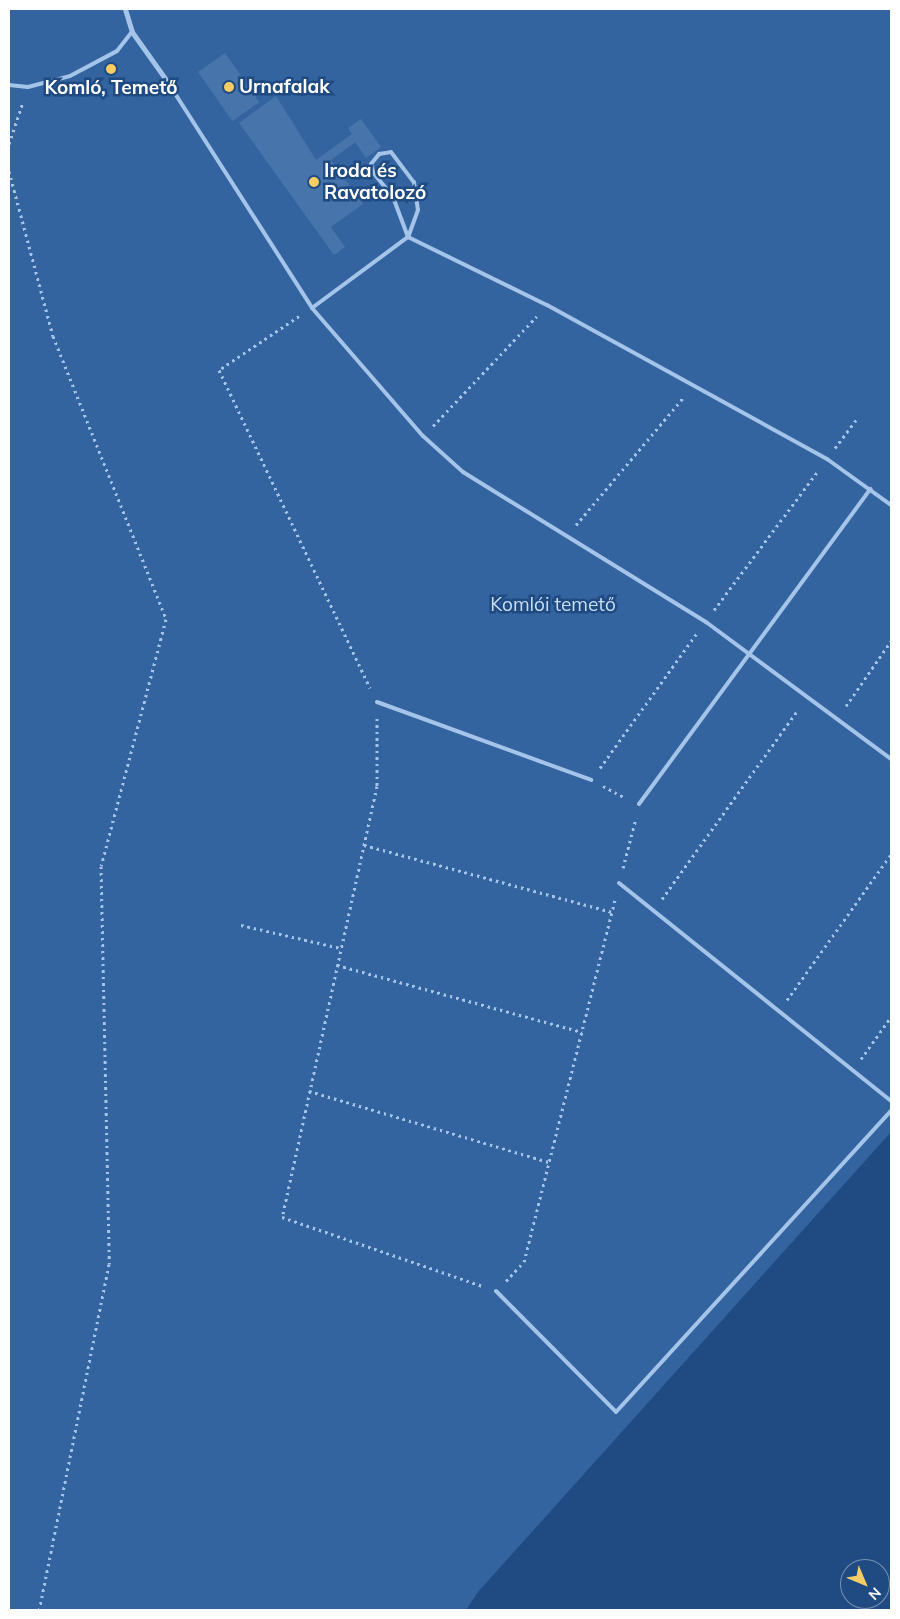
<!DOCTYPE html>
<html>
<head>
<meta charset="utf-8">
<style>
	body { margin:0 }
	#map { position:relative; width:900px; height:1619px; overflow:hidden; background:#1f4a82; font-family:Mulish,sans-serif }
	div>[style] { position:absolute }
	.green>* { inset:0; background:#3364a0 }
	.building>* { inset:0; background:#4774ab; transform-origin:0 0 }
	.path>* { height:3px; margin-top:-1.5px; transform-origin:0; background:repeating-linear-gradient(90deg,#a5c4e9 0 2.5px,transparent 0 6.5px) }
	.service>* { height:4px; margin:-2px; padding:0 2px; transform-origin:2px; border-radius:2px; background:#a5c4e9 }
	.minor>* { height:5px; margin:-2.5px; padding:0 2.5px; transform-origin:2.5px; border-radius:2.5px; background:#a5c4e9 }
	.dots>* { width:14px; height:14px; translate:-50% -50%; box-sizing:border-box; border:2px solid #1f4a82; border-radius:50% }
	span { translate:-50% -50%; white-space:nowrap; text-align:center; line-height:1.15; -webkit-text-stroke:5px #1f4a82; paint-order:stroke }
	.poi-label { font-size:19px; color:#fff; font-weight:700 }
	.left { translate:0 -50%; text-align:left }
	.park-label { font-size:19px; color:#c9def7 }
	.frame { position:absolute; inset:0; border:10px solid #fff; pointer-events:none }
	.north { position:absolute; left:840px; top:1559px; width:50px; height:50px; box-sizing:border-box; background:#1f4a82; border:1px solid #7992b4; border-radius:50%; rotate:135deg; font-size:14px; font-weight:700; line-height:20px; text-align:center; color:#fff }
	.north::after { content:''; display:block; margin:auto; width:18px; height:22px; background:#f7cd65; clip-path:polygon(50% 0,100% 100%,50% 72%,0 100%) }
</style>
</head>
<body>
<div id="map">
	<div class="green">
		<div style="clip-path:polygon(9px 9px,891px 9px,891px 1132px,478px 1592px,466px 1610px,9px 1610px)"></div>
	</div>
	<div class="building">
		<div style="left:225px;top:53px;width:60px;height:33px;rotate:55deg"></div>
		<div style="clip-path:polygon(276px 96px,316px 160px,352px 134px,348px 128px,361px 119px,381px 147px,366px 158px,355px 142px,331px 160px,363px 204px,331px 227px,345px 247px,334px 255px,239px 123px)"></div>
	</div>
	<div class="path">
		<div style="left:9px;top:144px;width:44px;rotate:-71.6deg"></div>
		<div style="left:9px;top:171px;width:171px;rotate:75.1deg"></div>
		<div style="left:53px;top:336px;width:305px;rotate:68.2deg"></div>
		<div style="left:166px;top:619px;width:255px;rotate:104.7deg"></div>
		<div style="left:101px;top:866px;width:398px;rotate:88.8deg"></div>
		<div style="left:109px;top:1264px;width:353px;rotate:101.4deg"></div>
		<div style="left:299px;top:316px;width:97px;rotate:146deg"></div>
		<div style="left:219px;top:370px;width:352px;rotate:64.6deg"></div>
		<div style="left:433px;top:426px;width:151px;rotate:-46.6deg"></div>
		<div style="left:835px;top:448px;width:38px;rotate:-53deg"></div>
		<div style="left:576px;top:525px;width:166px;rotate:-49.9deg"></div>
		<div style="left:714px;top:610px;width:174px;rotate:-53.2deg"></div>
		<div style="left:846px;top:706px;width:79px;rotate:-55.3deg"></div>
		<div style="left:377px;top:718px;width:68px;rotate:90deg"></div>
		<div style="left:377px;top:786px;width:441px;rotate:102.4deg"></div>
		<div style="left:282px;top:1217px;width:212px;rotate:19deg"></div>
		<div style="left:600px;top:768px;width:166px;rotate:-54.3deg"></div>
		<div style="left:603px;top:786px;width:26px;rotate:28deg"></div>
		<div style="left:364px;top:845px;width:257px;rotate:15.1deg"></div>
		<div style="left:623px;top:868px;width:52px;rotate:-75.4deg"></div>
		<div style="left:662px;top:899px;width:233px;rotate:-54.3deg"></div>
		<div style="left:241px;top:925px;width:103px;rotate:13deg"></div>
		<div style="left:337px;top:965px;width:254px;rotate:15.3deg"></div>
		<div style="left:787px;top:1000px;width:179px;rotate:-54.5deg"></div>
		<div style="left:861px;top:1059px;width:52px;rotate:-54.5deg"></div>
		<div style="left:309px;top:1091px;width:250px;rotate:16.5deg"></div>
		<div style="left:506px;top:1281px;width:26px;rotate:-47deg"></div>
		<div style="left:524px;top:1262px;width:374px;rotate:-75.9deg"></div>
	</div>
	<div class="service">
		<div style="left:167px;top:81px;width:269px;rotate:57.4deg"></div>
		<div style="left:312px;top:308px;width:169px;rotate:49.1deg"></div>
		<div style="left:423px;top:436px;width:54px;rotate:42deg"></div>
		<div style="left:463px;top:472px;width:286px;rotate:31.7deg"></div>
		<div style="left:706px;top:622px;width:230px;rotate:36.5deg"></div>
		<div style="left:9px;top:85px;width:19px;rotate:6deg"></div>
		<div style="left:28px;top:87px;width:43px;rotate:-14.7deg"></div>
		<div style="left:70px;top:76px;width:53px;rotate:-28deg"></div>
		<div style="left:117px;top:51px;width:24px;rotate:-52deg"></div>
		<div style="left:391px;top:152px;width:38px;rotate:53deg"></div>
		<div style="left:414px;top:182px;width:28px;rotate:82deg"></div>
		<div style="left:418px;top:210px;width:29px;rotate:110deg"></div>
		<div style="left:408px;top:237px;width:43px;rotate:-110.6deg"></div>
		<div style="left:393px;top:197px;width:32px;rotate:-129deg"></div>
		<div style="left:373px;top:172px;width:8px;rotate:-104deg"></div>
		<div style="left:371px;top:164px;width:13px;rotate:-51deg"></div>
		<div style="left:379px;top:154px;width:12px;rotate:-9deg"></div>
		<div style="left:312px;top:308px;width:119px;rotate:-36.5deg"></div>
		<div style="left:408px;top:237px;width:155px;rotate:26.1deg"></div>
		<div style="left:547px;top:305px;width:320px;rotate:28.8deg"></div>
		<div style="left:827px;top:459px;width:79px;rotate:35.7deg"></div>
		<div style="left:377px;top:702px;width:228px;rotate:20deg"></div>
		<div style="left:639px;top:804px;width:391px;rotate:-53.7deg"></div>
		<div style="left:619px;top:883px;width:349px;rotate:38.7deg"></div>
		<div style="left:496px;top:1291px;width:170px;rotate:45.2deg"></div>
		<div style="left:616px;top:1412px;width:408px;rotate:-47.6deg"></div>
	</div>
	<div class="minor">
		<div style="left:125px;top:9px;width:24px;rotate:73deg"></div>
		<div style="left:132px;top:32px;width:60px;rotate:54.5deg"></div>
	</div>
	<div class="dots">
		<div style="left:111px;top:69px;background:#f7cd65"></div>
		<div style="left:229px;top:87px;background:#f7cd65"></div>
		<div style="left:314px;top:182px;background:#f7cd65"></div>
	</div>
	<div class="poi-label">
		<span class="left" style="left:239px;top:87px">Urnafalak</span>
		<span style="left:111px;top:88px">Komló, Temető</span>
		<span class="left" style="left:324px;top:182px">Iroda és<br>Ravatolozó</span>
	</div>
	<div class="park-label">
		<span style="left:553px;top:605px">Komlói temető</span>
	</div>
	<div class="frame"></div>
	<div class="north">N</div>
</div>
</body>
</html>
